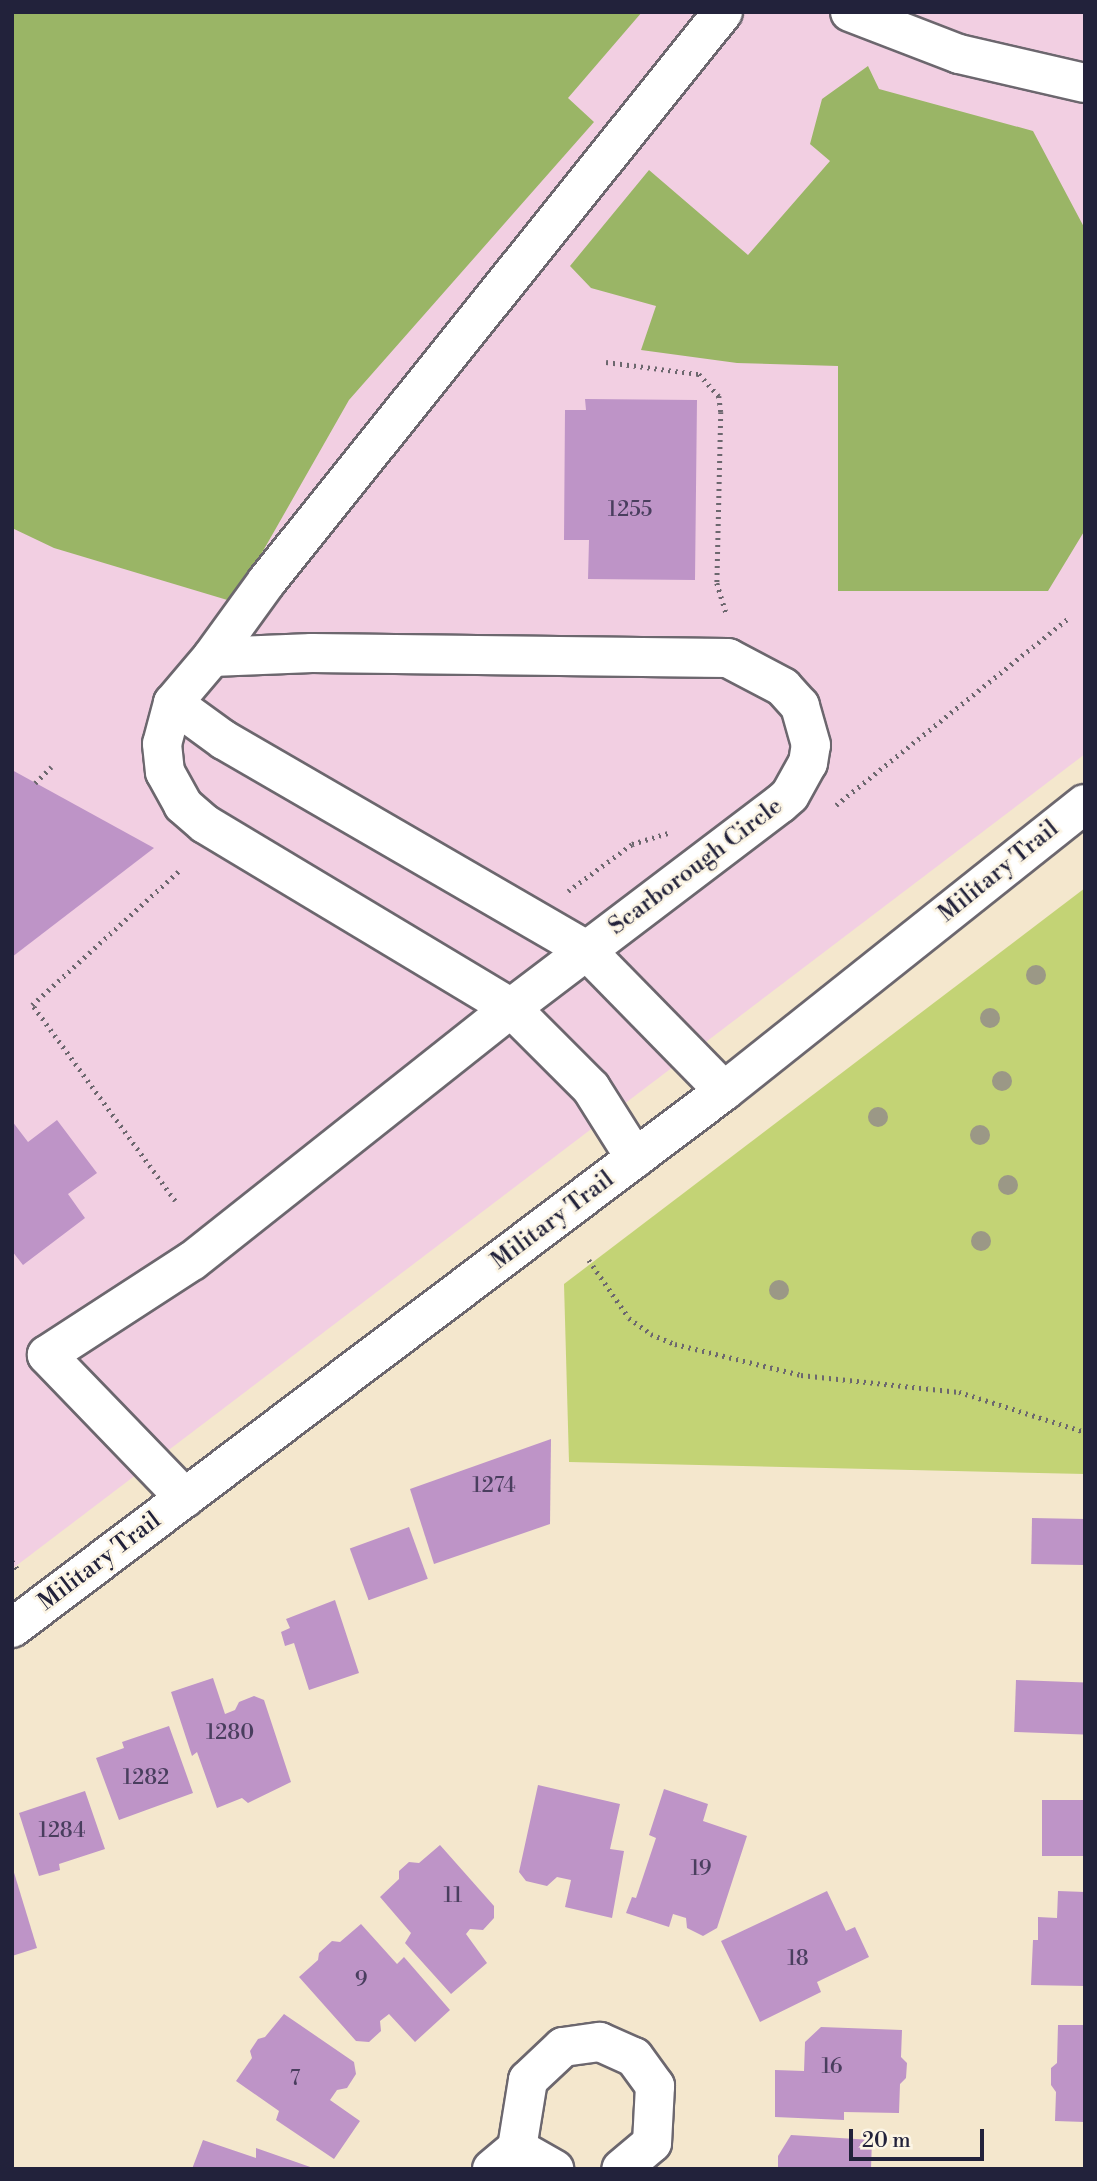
<!DOCTYPE html>
<html>
<head>
<meta charset="utf-8">
<style>
	body { margin:0 }
	#map { position:relative; width:1097px; height:2181px; overflow:hidden; background:#f4e7cd; font-family:"Libre Bodoni",serif }
	div>[style] { position:absolute }
	.built>* { inset:0; background:#f2cfe2 }
	.green>* { inset:0; background:#c3d375 }
	.forest>* { inset:0; background:#9ab566 }
	.building>* { inset:0; background:#be94c7; transform-origin:0 0 }
	.path>* { height:4.5px; margin-top:-2.25px; transform-origin:0; background:repeating-linear-gradient(90deg,#6c676e 0 2px,transparent 0 7px) }
	.roads { filter:drop-shadow(2px 0 #6c676e) drop-shadow(-2px 0 #6c676e) drop-shadow(0 2px #6c676e) drop-shadow(0 -2px #6c676e) }
	.minor>* { height:38px; margin:-19px; padding:0 19px; transform-origin:19px; border-radius:19px; background:#fff }
	.trees>* { width:20px; height:20px; margin:-10px; border-radius:50%; background:#9b9886 }
	span { translate:-50% -50%; white-space:nowrap; text-align:center; line-height:1.15; -webkit-text-stroke:5px #fcf5e5; paint-order:stroke }
	.number-label { font-size:21px; color:#493e5e }
	.number-label span { -webkit-text-stroke-width:0 }
	.street-label { font-size:24px; color:#22223b }
	.frame { position:absolute; inset:0; border:14px solid #22223b; pointer-events:none }
	.scale { position:absolute; left:849px; top:2129px; width:135px; height:32px; box-sizing:border-box; border:4px solid #22223b; border-top:0; padding-left:9px; font-size:21px; line-height:24px; white-space:nowrap; color:#22223b; -webkit-text-stroke:5px #fcf5e5; paint-order:stroke }
</style>
</head>
<body>
<div id="map">
	<div class="built">
		<div style="clip-path:polygon(12px 12px,1085px 12px,1085px 754px,12px 1569px)"></div>
	</div>
	<div class="green">
		<div style="clip-path:polygon(1085px 888px,1085px 1474px,569px 1462px,564px 1284px)"></div>
	</div>
	<div class="forest">
		<div style="clip-path:polygon(12px 12px,642px 12px,568px 98px,594px 122px,349px 400px,234px 602px,54px 548px,12px 528px)"></div>
		<div style="clip-path:polygon(868px 66px,879px 89px,1033px 131px,1085px 229px,1085px 530px,1048px 591px,838px 591px,838px 366px,737px 363px,641px 350px,656px 306px,591px 288px,570px 266px,649px 170px,748px 255px,830px 161px,810px 144px,822px 99px)"></div>
	</div>
	<div class="building">
		<div style="clip-path:polygon(585px 399px,697px 400px,695px 580px,588px 579px,589px 540px,564px 540px,565px 410px,586px 410px)"></div>
		<div style="clip-path:polygon(12px 770px,154px 848px,12px 957px)"></div>
		<div style="clip-path:polygon(57px 1120px,97px 1173px,68px 1194px,85px 1218px,23px 1265px,12px 1251px,12px 1121px,28px 1142px)"></div>
		<div style="clip-path:polygon(551px 1439px,550px 1524px,434px 1564px,410px 1489px)"></div>
		<div style="left:1032px;top:1518px;width:53px;height:46px;rotate:1deg"></div>
		<div style="left:409px;top:1527px;width:55px;height:63px;rotate:70deg"></div>
		<div style="clip-path:polygon(335px 1600px,359px 1673px,309px 1690px,294px 1643px,285px 1646px,281px 1632px,290px 1628px,286px 1619px)"></div>
		<div style="clip-path:polygon(213px 1678px,225px 1714px,235px 1710px,239px 1702px,254px 1696px,264px 1700px,291px 1782px,248px 1803px,242px 1798px,217px 1808px,197px 1752px,192px 1756px,171px 1692px)"></div>
		<div style="left:1016px;top:1680px;width:69px;height:52px;rotate:2deg"></div>
		<div style="clip-path:polygon(169px 1726px,193px 1793px,119px 1820px,96px 1758px,124px 1748px,122px 1742px)"></div>
		<div style="clip-path:polygon(538px 1785px,620px 1804px,610px 1849px,624px 1851px,612px 1918px,565px 1907px,571px 1880px,557px 1877px,547px 1886px,526px 1881px,519px 1872px)"></div>
		<div style="clip-path:polygon(664px 1789px,708px 1804px,703px 1821px,747px 1836px,717px 1928px,703px 1936px,687px 1928px,686px 1918px,673px 1914px,669px 1927px,626px 1913px,632px 1897px,636px 1898px,656px 1838px,649px 1835px)"></div>
		<div style="clip-path:polygon(85px 1791px,105px 1849px,59px 1864px,60px 1870px,39px 1876px,19px 1813px)"></div>
		<div style="left:1042px;top:1800px;width:43px;height:56px"></div>
		<div style="clip-path:polygon(440px 1845px,494px 1906px,494px 1918px,483px 1930px,470px 1929px,466px 1934px,487px 1963px,451px 1994px,405px 1943px,411px 1933px,380px 1897px,399px 1879px,399px 1871px,409px 1862px,419px 1863px)"></div>
		<div style="clip-path:polygon(12px 1866px,37px 1948px,12px 1956px)"></div>
		<div style="clip-path:polygon(827px 1891px,846px 1931px,855px 1927px,869px 1957px,817px 1982px,821px 1992px,760px 2022px,721px 1941px)"></div>
		<div style="clip-path:polygon(1058px 1891px,1085px 1892px,1085px 1986px,1031px 1985px,1033px 1940px,1038px 1940px,1038px 1917px,1057px 1918px)"></div>
		<div style="clip-path:polygon(361px 1924px,397px 1964px,404px 1957px,450px 2010px,415px 2042px,389px 2014px,380px 2021px,381px 2031px,369px 2042px,356px 2041px,299px 1977px,318px 1960px,319px 1953px,332px 1941px,340px 1942px)"></div>
		<div style="clip-path:polygon(284px 2014px,354px 2062px,356px 2074px,347px 2088px,337px 2090px,330px 2100px,360px 2121px,334px 2159px,276px 2120px,279px 2111px,236px 2081px,252px 2058px,250px 2051px,258px 2039px,265px 2037px)"></div>
		<div style="clip-path:polygon(1058px 2025px,1085px 2025px,1085px 2122px,1055px 2121px,1056px 2092px,1051px 2085px,1051px 2068px,1057px 2063px)"></div>
		<div style="clip-path:polygon(821px 2027px,902px 2030px,901px 2057px,907px 2063px,906px 2078px,900px 2084px,899px 2113px,844px 2112px,844px 2120px,775px 2117px,775px 2070px,804px 2071px,805px 2042px)"></div>
		<div style="clip-path:polygon(791px 2135px,872px 2140px,871px 2169px,778px 2169px,778px 2156px)"></div>
		<div style="clip-path:polygon(203px 2140px,256px 2158px,256px 2148px,316px 2169px,192px 2169px)"></div>
	</div>
	<div class="path">
		<div style="left:606px;top:362px;width:94px;rotate:7.4deg"></div>
		<div style="left:699px;top:374px;width:30px;rotate:48deg"></div>
		<div style="left:719px;top:396px;width:16px;rotate:83deg"></div>
		<div style="left:721px;top:412px;width:171px;rotate:91.3deg"></div>
		<div style="left:717px;top:583px;width:34px;rotate:73deg"></div>
		<div style="left:35px;top:783px;width:23px;rotate:-45deg"></div>
		<div style="left:836px;top:805px;width:297px;rotate:-38.8deg"></div>
		<div style="left:568px;top:891px;width:79px;rotate:-36.3deg"></div>
		<div style="left:632px;top:844px;width:38px;rotate:-17deg"></div>
		<div style="left:175px;top:1201px;width:243px;rotate:-126.1deg"></div>
		<div style="left:32px;top:1005px;width:202px;rotate:-42.4deg"></div>
		<div style="left:589px;top:1260px;width:70px;rotate:55.4deg"></div>
		<div style="left:629px;top:1318px;width:27px;rotate:36deg"></div>
		<div style="left:651px;top:1334px;width:26px;rotate:23deg"></div>
		<div style="left:675px;top:1344px;width:130px;rotate:13.8deg"></div>
		<div style="left:801px;top:1375px;width:159px;rotate:6.1deg"></div>
		<div style="left:959px;top:1392px;width:132px;rotate:17.6deg"></div>
		<div style="left:12px;top:1561px;width:11px;rotate:56deg"></div>
	</div>
	<div class="roads">
		<div class="minor">
			<div style="left:850px;top:12px;width:117px;rotate:21.1deg"></div>
			<div style="left:959px;top:54px;width:129px;rotate:13deg"></div>
			<div style="left:212px;top:657px;width:94px;rotate:-54.1deg"></div>
			<div style="left:267px;top:581px;width:729px;rotate:-51.29deg"></div>
			<div style="left:173px;top:703px;width:63px;rotate:36deg"></div>
			<div style="left:224px;top:740px;width:419px;rotate:30.1deg"></div>
			<div style="left:586px;top:950px;width:197px;rotate:45.6deg"></div>
			<div style="left:185px;top:1498px;width:199px;rotate:-134deg"></div>
			<div style="left:47px;top:1355px;width:173px;rotate:-33deg"></div>
			<div style="left:192px;top:1261px;width:407px;rotate:-38.4deg"></div>
			<div style="left:511px;top:1008px;width:338px;rotate:-37.2deg"></div>
			<div style="left:780px;top:804px;width:13px;rotate:-42deg"></div>
			<div style="left:790px;top:795px;width:37px;rotate:-61deg"></div>
			<div style="left:808px;top:763px;width:18px;rotate:-81deg"></div>
			<div style="left:811px;top:745px;width:41px;rotate:-105.8deg"></div>
			<div style="left:800px;top:706px;width:25px;rotate:-132deg"></div>
			<div style="left:783px;top:687px;width:62px;rotate:-152.2deg"></div>
			<div style="left:728px;top:658px;width:416px;rotate:-179.3deg"></div>
			<div style="left:312px;top:653px;width:100px;rotate:177.7deg"></div>
			<div style="left:212px;top:657px;width:60px;rotate:130.3deg"></div>
			<div style="left:173px;top:703px;width:42px;rotate:105deg"></div>
			<div style="left:162px;top:744px;width:28px;rotate:84deg"></div>
			<div style="left:165px;top:772px;width:38px;rotate:61deg"></div>
			<div style="left:183px;top:805px;width:29px;rotate:41deg"></div>
			<div style="left:205px;top:824px;width:357px;rotate:31deg"></div>
			<div style="left:511px;top:1008px;width:113px;rotate:45deg"></div>
			<div style="left:591px;top:1088px;width:83px;rotate:57.8deg"></div>
			<div style="left:12px;top:1628px;width:892px;rotate:-37.02deg"></div>
			<div style="left:724px;top:1091px;width:461px;rotate:-38.5deg"></div>
			<div style="left:517px;top:2148px;width:43px;rotate:29.6deg"></div>
			<div style="left:492px;top:2169px;width:33px;rotate:-40deg"></div>
			<div style="left:517px;top:2148px;width:69px;rotate:-80.8deg"></div>
			<div style="left:528px;top:2080px;width:48px;rotate:-43.3deg"></div>
			<div style="left:563px;top:2047px;width:37px;rotate:-8deg"></div>
			<div style="left:600px;top:2042px;width:37px;rotate:24deg"></div>
			<div style="left:634px;top:2057px;width:36px;rotate:54deg"></div>
			<div style="left:655px;top:2086px;width:57px;rotate:93deg"></div>
			<div style="left:652px;top:2143px;width:40px;rotate:140deg"></div>
		</div>
	</div>
	<div class="trees">
		<div style="left:1036px;top:975px"></div>
		<div style="left:990px;top:1018px"></div>
		<div style="left:1002px;top:1081px"></div>
		<div style="left:878px;top:1117px"></div>
		<div style="left:980px;top:1135px"></div>
		<div style="left:1008px;top:1185px"></div>
		<div style="left:981px;top:1241px"></div>
		<div style="left:779px;top:1290px"></div>
	</div>
	<div class="number-label">
		<span style="left:630px;top:510px">1255</span>
		<span style="left:494px;top:1486px">1274</span>
		<span style="left:230px;top:1733px">1280</span>
		<span style="left:146px;top:1778px">1282</span>
		<span style="left:62px;top:1831px">1284</span>
		<span style="left:701px;top:1869px">19</span>
		<span style="left:453px;top:1896px">11</span>
		<span style="left:798px;top:1959px">18</span>
		<span style="left:361px;top:1980px">9</span>
		<span style="left:832px;top:2067px">16</span>
		<span style="left:295px;top:2079px">7</span>
	</div>
	<div class="street-label">
		<span style="left:696px;top:867px;rotate:-37deg">Scarborough Circle</span>
		<span style="left:999px;top:872px;rotate:-39deg">Military Trail</span>
		<span style="left:553px;top:1221px;rotate:-37deg">Military Trail</span>
		<span style="left:100px;top:1562px;rotate:-37deg">Military Trail</span>
	</div>
	<div class="frame"></div>
	<div class="scale">20 m</div>
</div>
</body>
</html>
